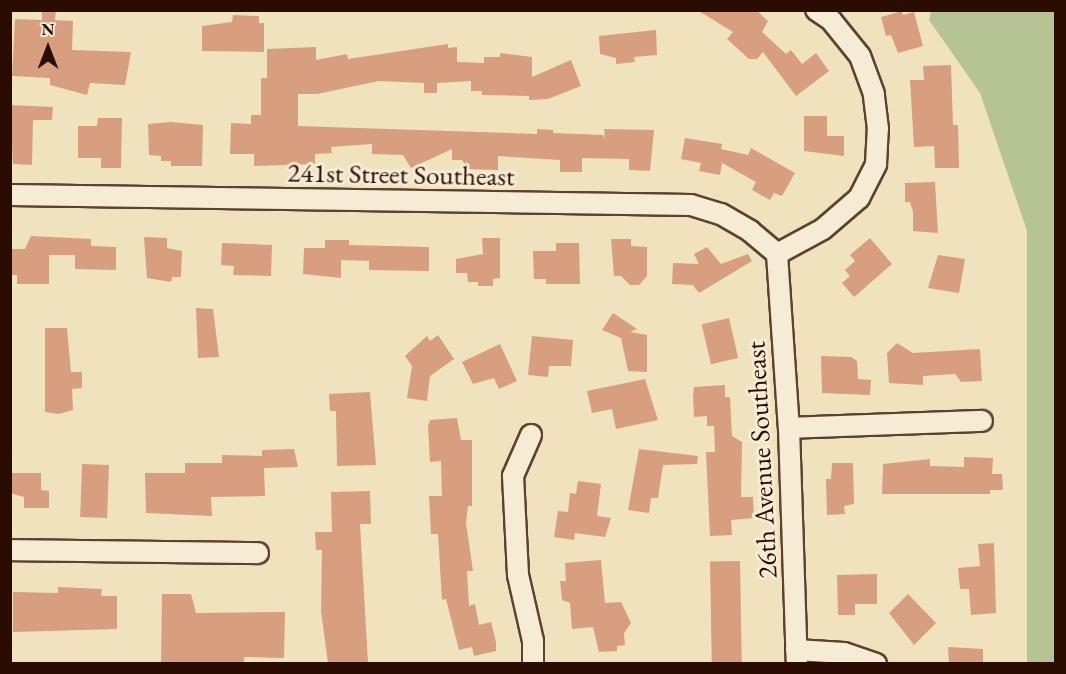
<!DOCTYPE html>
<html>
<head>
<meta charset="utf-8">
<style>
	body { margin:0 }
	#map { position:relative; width:1066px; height:674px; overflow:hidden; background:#f1e2be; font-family:"EB Garamond",serif }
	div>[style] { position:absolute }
	.green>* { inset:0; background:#b6c495 }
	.building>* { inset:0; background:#d79e80; transform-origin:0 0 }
	.roads { filter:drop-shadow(2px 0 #5c4230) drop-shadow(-2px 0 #5c4230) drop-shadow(0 2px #5c4230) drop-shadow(0 -2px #5c4230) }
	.minor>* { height:20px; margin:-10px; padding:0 10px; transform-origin:10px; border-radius:10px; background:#f6ecd5 }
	span { translate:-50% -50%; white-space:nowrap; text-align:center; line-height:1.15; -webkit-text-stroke:6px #f6ecd5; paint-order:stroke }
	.street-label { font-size:27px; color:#2a0c01 }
	.frame { position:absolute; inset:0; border:12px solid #2a0c01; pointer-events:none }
	.north { position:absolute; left:18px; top:18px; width:60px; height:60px; -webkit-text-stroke:4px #f6ecd5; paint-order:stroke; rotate:0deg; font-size:16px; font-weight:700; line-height:24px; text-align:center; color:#2a0c01 }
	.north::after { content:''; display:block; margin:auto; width:21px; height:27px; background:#2a0c01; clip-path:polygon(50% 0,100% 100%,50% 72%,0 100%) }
</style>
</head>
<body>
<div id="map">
	<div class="green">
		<div style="clip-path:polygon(931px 11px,1055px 11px,1055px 663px,1027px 663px,1027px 231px,980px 93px,929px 20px)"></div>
	</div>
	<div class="building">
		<div style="clip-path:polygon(42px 10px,56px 10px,55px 20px,73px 21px,72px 50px,131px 52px,125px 85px,90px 83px,87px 95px,50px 85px,50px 78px,12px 76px,15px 19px,42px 20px)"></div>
		<div style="clip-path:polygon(697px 10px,756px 10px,768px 21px,762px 32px,786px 54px,791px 50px,802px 64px,816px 53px,829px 71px,796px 96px,763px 52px,757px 59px,749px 59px,727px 39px,733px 32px)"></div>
		<div style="clip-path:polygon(902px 11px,903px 15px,914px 12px,923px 46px,898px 53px,891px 35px,886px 36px,881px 17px)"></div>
		<div style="clip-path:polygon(233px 15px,259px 16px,259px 23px,264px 23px,264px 52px,202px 51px,202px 26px,232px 22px)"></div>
		<div style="clip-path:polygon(656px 30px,657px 55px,634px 57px,635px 62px,616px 64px,616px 58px,600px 54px,599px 36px)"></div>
		<div style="clip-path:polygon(448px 44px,448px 48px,457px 47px,457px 62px,484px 63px,484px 57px,500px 57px,500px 53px,532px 57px,532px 77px,571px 60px,581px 86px,548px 99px,529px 100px,529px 96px,482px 95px,482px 91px,471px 91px,471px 81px,437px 83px,437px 93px,424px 93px,424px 83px,379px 81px,317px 94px,298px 94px,298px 126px,537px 134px,537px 129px,553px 130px,553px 133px,603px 135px,605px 140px,604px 129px,654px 130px,650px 171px,629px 170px,629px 159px,582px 158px,582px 172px,560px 172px,560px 160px,498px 156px,498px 170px,467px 169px,462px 160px,452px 160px,452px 149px,411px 168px,403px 155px,372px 154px,372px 144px,331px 147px,332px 153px,315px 154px,315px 164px,254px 166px,254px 154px,230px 154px,231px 123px,251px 124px,251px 115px,261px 115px,261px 78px,267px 78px,267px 49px,316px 47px,316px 60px,347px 54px,348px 59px)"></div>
		<div style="clip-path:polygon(951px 65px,953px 125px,958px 125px,959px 168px,935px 168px,934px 146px,914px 147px,910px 80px,924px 80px,923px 66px)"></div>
		<div style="clip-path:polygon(10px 105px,53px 107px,52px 120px,33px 120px,32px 165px,13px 164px)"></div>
		<div style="clip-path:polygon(804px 116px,827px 116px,827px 136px,844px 136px,844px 156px,804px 151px)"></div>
		<div style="clip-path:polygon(98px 118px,122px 118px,121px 168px,101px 168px,101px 158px,78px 158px,78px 126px,97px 126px)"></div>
		<div style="clip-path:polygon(171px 122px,203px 125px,202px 166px,171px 166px,171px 161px,161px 161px,161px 156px,149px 155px,148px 124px)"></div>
		<div style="clip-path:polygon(685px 138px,722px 144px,721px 149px,748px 155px,751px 148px,795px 173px,782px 196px,774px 193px,770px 200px,752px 190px,756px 182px,722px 163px,720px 175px,699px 171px,701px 163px,681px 159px)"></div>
		<div style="clip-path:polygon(935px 182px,938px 233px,913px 231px,913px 212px,910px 202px,905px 202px,905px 183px)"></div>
		<div style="clip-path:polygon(31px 236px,91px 239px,91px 246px,116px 247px,116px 270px,75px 269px,75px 255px,49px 255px,49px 284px,17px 284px,17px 275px,10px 275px,10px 249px,25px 249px)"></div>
		<div style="clip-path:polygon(144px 237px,167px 238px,167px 248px,182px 251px,181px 277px,172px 277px,171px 282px,147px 278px)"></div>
		<div style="clip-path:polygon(482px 238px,500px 238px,500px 278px,493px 279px,493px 286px,478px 286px,478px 282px,468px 282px,467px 273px,456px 273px,456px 259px,483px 254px)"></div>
		<div style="clip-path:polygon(870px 238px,892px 264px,854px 297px,842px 283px,850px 276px,845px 270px,855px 261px,850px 255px)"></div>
		<div style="clip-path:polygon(611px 239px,631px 239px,631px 246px,647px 247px,647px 276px,639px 285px,630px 285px,621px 276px,614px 276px)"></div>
		<div style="clip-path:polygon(325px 240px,349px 240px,349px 245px,429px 247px,429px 271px,369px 270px,369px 261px,341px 260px,341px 278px,303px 274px,304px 248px,325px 248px)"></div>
		<div style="clip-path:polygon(222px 243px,272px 245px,271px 276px,233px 275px,234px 266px,221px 265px)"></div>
		<div style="clip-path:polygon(556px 243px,579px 243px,580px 284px,546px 284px,546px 279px,534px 279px,533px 251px,556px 251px)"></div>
		<div style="clip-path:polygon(707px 247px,721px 264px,748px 254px,752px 261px,699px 293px,693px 285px,672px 284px,673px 263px,699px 264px,694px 254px)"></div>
		<div style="clip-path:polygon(938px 255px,965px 259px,959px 293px,928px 288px)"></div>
		<div style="clip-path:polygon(196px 308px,213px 309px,219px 357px,198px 358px)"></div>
		<div style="clip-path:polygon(613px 313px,637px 329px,630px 332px,647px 335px,647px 372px,628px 371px,621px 338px,602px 330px)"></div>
		<div style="left:729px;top:318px;width:41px;height:28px;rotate:77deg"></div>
		<div style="clip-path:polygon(45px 328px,67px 328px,71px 372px,82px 372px,82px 388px,72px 389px,73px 410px,59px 414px,45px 412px)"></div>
		<div style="clip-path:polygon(438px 335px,454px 359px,430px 376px,427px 401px,407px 398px,412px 366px,405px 356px,427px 336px,430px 341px)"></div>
		<div style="clip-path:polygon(532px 336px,573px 340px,571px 366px,549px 366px,548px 377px,528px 375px)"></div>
		<div style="clip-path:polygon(897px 343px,913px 353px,980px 349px,982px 381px,961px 382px,955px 374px,923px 376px,923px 385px,889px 383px,887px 353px)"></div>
		<div style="clip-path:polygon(500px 344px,517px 381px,499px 389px,494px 378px,473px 384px,462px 362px)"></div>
		<div style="clip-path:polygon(821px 356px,851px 357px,857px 361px,858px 379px,871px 380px,870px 395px,822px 393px)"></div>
		<div style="clip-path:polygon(645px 379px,658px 420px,616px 429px,612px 409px,592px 413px,587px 391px)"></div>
		<div style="clip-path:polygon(725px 385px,725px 397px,730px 397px,732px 436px,742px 442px,741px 497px,753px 497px,754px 518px,731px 520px,732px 535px,710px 536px,706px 452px,715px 452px,714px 426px,707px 426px,707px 416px,694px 417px,693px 395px,694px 387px)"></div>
		<div style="clip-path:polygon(370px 392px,376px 465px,337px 466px,336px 411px,330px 411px,329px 394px)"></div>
		<div style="clip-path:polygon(457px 418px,461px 440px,472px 440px,472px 506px,468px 506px,466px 523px,473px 571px,467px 571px,469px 606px,475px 604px,479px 625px,491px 622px,496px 642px,496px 651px,474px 656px,472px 647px,459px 650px,446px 599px,442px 600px,438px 534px,431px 534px,429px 496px,442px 496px,441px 461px,430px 462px,428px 426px,430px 420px)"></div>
		<div style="clip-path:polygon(294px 449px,298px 467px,264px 468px,265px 496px,211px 497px,212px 516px,146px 513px,145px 473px,185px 473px,185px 463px,222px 463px,222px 455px,262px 456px,262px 450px)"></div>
		<div style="clip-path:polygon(639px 449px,698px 456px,697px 464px,663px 465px,658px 498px,651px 498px,649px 513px,628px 510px)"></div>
		<div style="clip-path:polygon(964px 457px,993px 458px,992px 474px,1002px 474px,1003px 490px,990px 490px,990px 494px,882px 494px,883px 464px,930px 459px,930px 466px,964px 467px)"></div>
		<div style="clip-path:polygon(832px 463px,853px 463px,854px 504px,844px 506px,845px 514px,827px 515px,826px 479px,831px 479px)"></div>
		<div style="left:82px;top:464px;width:27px;height:53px;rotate:2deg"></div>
		<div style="clip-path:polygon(10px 473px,41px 473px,41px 490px,49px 491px,49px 508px,24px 508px,24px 497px,10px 493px)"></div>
		<div style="clip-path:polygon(578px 481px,601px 484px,597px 516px,611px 518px,605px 537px,575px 533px,574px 540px,554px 537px,558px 511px,568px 512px,570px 493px,576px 494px)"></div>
		<div style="clip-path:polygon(370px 491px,371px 524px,360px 524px,368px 663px,328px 663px,321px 611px,322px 550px,316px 550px,315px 532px,332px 532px,331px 492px)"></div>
		<div style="clip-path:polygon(994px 543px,996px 613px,971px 615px,969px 589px,960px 589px,958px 568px,980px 566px,978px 544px)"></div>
		<div style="clip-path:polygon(601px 560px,605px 603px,621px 602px,631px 623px,624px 633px,625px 645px,617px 646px,617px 651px,599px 652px,593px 627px,572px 629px,570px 603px,562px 600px,560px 581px,566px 581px,565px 563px)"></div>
		<div style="left:740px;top:561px;width:102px;height:30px;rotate:89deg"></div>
		<div style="clip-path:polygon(877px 574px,877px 604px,855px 604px,855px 615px,838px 615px,837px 575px)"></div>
		<div style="clip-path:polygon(58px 587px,102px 589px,101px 596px,117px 596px,117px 629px,13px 632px,13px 592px,58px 593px)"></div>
		<div style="clip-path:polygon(162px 594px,191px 594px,196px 613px,285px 612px,284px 658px,244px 657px,244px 663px,161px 663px)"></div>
		<div style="clip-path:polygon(908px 594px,936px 623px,914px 645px,889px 613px)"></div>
		<div style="clip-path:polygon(948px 647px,983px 649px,983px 663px,949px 663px)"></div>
	</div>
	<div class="roads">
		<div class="minor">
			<div style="left:10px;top:195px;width:681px;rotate:0.84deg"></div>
			<div style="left:691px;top:205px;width:31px;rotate:17deg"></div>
			<div style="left:721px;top:214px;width:34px;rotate:30deg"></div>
			<div style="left:750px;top:231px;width:35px;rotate:40deg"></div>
			<div style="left:777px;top:254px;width:174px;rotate:86.1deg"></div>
			<div style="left:789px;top:428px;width:236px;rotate:88.1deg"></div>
			<div style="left:777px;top:254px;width:52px;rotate:-28.5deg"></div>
			<div style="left:823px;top:229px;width:48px;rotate:-40.7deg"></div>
			<div style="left:859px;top:198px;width:38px;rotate:-63deg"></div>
			<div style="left:876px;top:164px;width:35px;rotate:-87deg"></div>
			<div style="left:878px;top:129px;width:35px;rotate:-97deg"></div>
			<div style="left:874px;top:94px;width:40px;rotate:-110.2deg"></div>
			<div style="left:860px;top:56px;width:46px;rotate:-128.9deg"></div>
			<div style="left:831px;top:20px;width:18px;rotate:-146deg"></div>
			<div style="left:789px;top:428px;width:193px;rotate:-2.1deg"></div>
			<div style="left:531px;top:435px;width:45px;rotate:113.7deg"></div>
			<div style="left:513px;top:476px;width:99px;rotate:87.1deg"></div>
			<div style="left:518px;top:575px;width:68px;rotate:77.2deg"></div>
			<div style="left:533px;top:641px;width:23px;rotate:90deg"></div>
			<div style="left:10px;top:550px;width:248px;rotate:0.7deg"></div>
			<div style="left:796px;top:650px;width:48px;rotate:3.6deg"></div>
			<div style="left:844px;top:653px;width:34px;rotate:19deg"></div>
		</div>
	</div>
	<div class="street-label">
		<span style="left:401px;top:174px;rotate:1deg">241st Street Southeast</span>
		<span style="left:761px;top:460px;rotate:-93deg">26th Avenue Southeast</span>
	</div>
	<div class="frame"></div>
	<div class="north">N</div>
</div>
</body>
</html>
